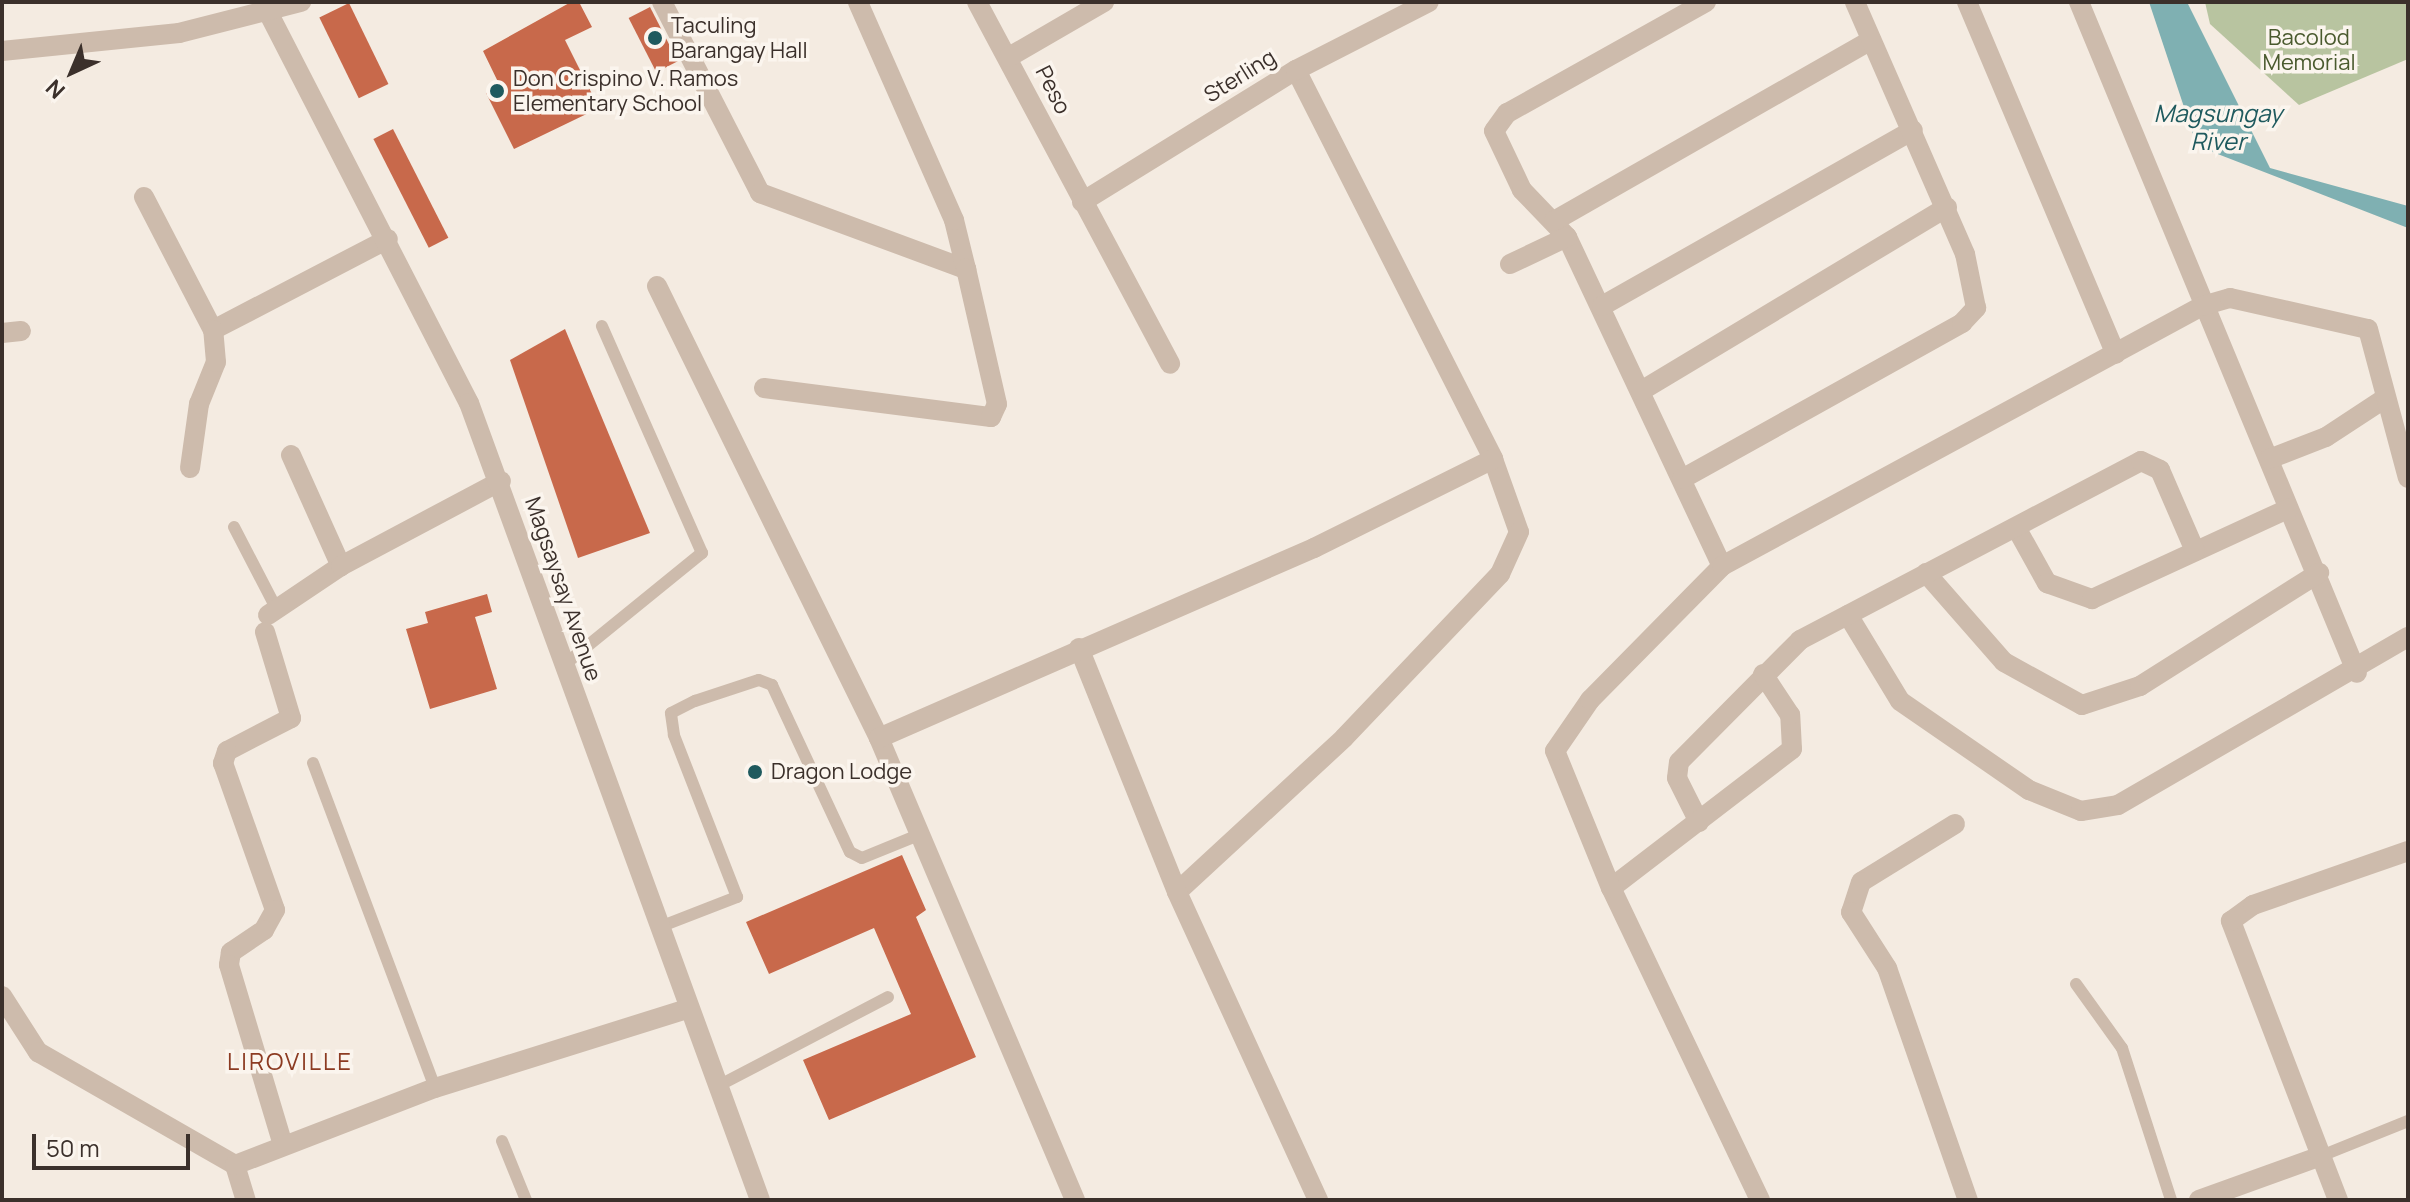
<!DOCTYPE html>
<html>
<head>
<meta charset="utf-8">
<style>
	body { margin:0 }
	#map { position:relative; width:2410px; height:1202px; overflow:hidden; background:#f4ebe1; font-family:Manrope,sans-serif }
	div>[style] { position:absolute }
	.green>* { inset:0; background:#b8c4a0 }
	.water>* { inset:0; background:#7fb0b2 }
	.building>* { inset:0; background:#c8694b; transform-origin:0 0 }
	.service>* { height:12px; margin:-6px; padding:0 6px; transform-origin:6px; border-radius:6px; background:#cdbbac }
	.minor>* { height:20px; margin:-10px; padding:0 10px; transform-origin:10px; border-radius:10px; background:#cdbbac }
	.tertiary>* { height:20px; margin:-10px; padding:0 10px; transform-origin:10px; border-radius:10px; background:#cdbbac }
	.dots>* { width:22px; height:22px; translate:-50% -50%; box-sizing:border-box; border:4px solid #fbf5ee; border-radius:50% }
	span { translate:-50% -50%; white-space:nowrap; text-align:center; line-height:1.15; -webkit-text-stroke:7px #fbf5ee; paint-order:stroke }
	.poi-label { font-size:22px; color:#3b302b }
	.left { translate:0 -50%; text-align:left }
	.park-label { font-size:22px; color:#4a5a2e }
	.street-label { font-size:22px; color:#3b302b }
	.water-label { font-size:24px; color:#1f5a5e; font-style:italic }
	.neighbourhood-label { font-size:24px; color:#8c3b22; letter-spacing:2px }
	.frame { position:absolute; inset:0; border:4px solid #3b302b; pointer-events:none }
	.north { position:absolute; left:32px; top:32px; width:80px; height:80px; -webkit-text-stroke:6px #fbf5ee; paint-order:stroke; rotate:224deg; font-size:22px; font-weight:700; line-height:32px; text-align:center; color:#3b302b }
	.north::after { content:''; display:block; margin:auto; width:28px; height:36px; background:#3b302b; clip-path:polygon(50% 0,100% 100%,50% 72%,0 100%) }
	.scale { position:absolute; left:32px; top:1134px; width:158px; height:36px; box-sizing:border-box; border:4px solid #3b302b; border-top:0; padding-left:10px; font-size:24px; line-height:28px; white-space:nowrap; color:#3b302b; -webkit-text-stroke:6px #fbf5ee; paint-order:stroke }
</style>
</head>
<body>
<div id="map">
	<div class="green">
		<div style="clip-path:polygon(2205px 2px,2408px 2px,2408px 59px,2299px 105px,2210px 24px)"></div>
	</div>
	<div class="water">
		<div style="clip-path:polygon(2149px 2px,2187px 2px,2270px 168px,2408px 206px,2408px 228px,2197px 146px)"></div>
	</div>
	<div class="building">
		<div style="clip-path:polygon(571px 2px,579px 2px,592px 27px,565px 40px,599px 108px,514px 149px,486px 93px,500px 86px,483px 51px)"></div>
		<div style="left:349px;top:3px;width:90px;height:33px;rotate:64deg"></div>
		<div style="left:650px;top:7px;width:61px;height:24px;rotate:63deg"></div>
		<div style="left:393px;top:129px;width:122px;height:22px;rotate:63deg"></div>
		<div style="clip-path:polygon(565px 329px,650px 533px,578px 558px,510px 360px)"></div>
		<div style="clip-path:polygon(487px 594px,492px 612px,475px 617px,497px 689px,430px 709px,406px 629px,428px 623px,425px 612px)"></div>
		<div style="clip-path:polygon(902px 855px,926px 910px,916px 917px,976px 1057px,829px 1120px,803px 1060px,911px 1014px,874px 928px,769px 974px,746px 922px)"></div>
	</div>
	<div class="service">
		<div style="left:234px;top:527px;width:93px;rotate:62.6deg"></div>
		<div style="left:564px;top:665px;width:178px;rotate:-39.1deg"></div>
		<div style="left:702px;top:553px;width:248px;rotate:-113.8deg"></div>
		<div style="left:313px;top:763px;width:347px;rotate:69.4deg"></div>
		<div style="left:657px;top:928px;width:86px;rotate:-21.2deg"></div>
		<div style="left:737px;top:897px;width:174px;rotate:-111.3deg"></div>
		<div style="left:674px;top:735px;width:22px;rotate:-98deg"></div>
		<div style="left:671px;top:713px;width:27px;rotate:-27deg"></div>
		<div style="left:695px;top:701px;width:67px;rotate:-18.2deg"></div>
		<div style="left:759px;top:680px;width:14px;rotate:21deg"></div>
		<div style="left:772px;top:685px;width:184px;rotate:65deg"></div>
		<div style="left:850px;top:852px;width:13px;rotate:27deg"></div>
		<div style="left:862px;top:858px;width:58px;rotate:-22.2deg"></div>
		<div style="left:2076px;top:984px;width:79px;rotate:54.3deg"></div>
		<div style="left:2122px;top:1048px;width:160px;rotate:72.1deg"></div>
		<div style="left:716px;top:1087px;width:194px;rotate:-27.6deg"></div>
		<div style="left:502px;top:1141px;width:64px;rotate:67.9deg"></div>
		<div style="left:2321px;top:1156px;width:94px;rotate:-21.9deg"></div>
	</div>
	<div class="minor">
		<div style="left:662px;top:2px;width:215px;rotate:62.8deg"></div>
		<div style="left:760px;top:193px;width:220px;rotate:20.3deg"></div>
		<div style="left:966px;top:269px;width:50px;rotate:-103.8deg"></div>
		<div style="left:954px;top:220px;width:238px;rotate:-113.8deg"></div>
		<div style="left:977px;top:2px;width:410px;rotate:61.9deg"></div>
		<div style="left:1706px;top:2px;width:228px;rotate:150.8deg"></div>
		<div style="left:1507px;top:113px;width:22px;rotate:126deg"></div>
		<div style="left:1494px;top:131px;width:65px;rotate:64.6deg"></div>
		<div style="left:1522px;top:190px;width:65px;rotate:46.2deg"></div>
		<div style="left:1567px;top:237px;width:364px;rotate:64.8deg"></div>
		<div style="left:1967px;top:2px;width:382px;rotate:67.1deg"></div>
		<div style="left:2079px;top:2px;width:726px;rotate:67.5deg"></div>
		<div style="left:1009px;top:57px;width:110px;rotate:-30.1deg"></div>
		<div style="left:1296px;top:70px;width:436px;rotate:63.1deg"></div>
		<div style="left:1493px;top:459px;width:77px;rotate:70.4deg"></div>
		<div style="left:1519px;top:532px;width:46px;rotate:114.3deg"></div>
		<div style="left:1500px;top:574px;width:226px;rotate:133.6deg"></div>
		<div style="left:1344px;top:738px;width:227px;rotate:137.3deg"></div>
		<div style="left:1177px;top:892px;width:339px;rotate:65.4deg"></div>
		<div style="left:144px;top:197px;width:150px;rotate:62.6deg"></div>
		<div style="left:213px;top:330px;width:197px;rotate:-27.5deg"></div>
		<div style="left:1082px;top:202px;width:251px;rotate:-31.7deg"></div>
		<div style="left:1296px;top:70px;width:149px;rotate:-27.1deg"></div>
		<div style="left:1554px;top:221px;width:365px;rotate:-29.7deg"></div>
		<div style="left:1510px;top:264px;width:63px;rotate:-25.3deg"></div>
		<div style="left:657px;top:286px;width:504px;rotate:63.84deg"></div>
		<div style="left:879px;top:738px;width:502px;rotate:67.01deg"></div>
		<div style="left:1602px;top:306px;width:357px;rotate:-29.5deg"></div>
		<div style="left:2px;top:333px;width:19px;rotate:-6deg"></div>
		<div style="left:764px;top:388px;width:229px;rotate:7.3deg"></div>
		<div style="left:991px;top:417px;width:14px;rotate:-65deg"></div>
		<div style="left:997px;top:404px;width:139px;rotate:-102.9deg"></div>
		<div style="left:1641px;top:391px;width:357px;rotate:-31deg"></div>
		<div style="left:291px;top:455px;width:122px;rotate:65.8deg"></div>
		<div style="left:2269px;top:459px;width:61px;rotate:-21.1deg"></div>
		<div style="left:2326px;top:437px;width:69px;rotate:-33.2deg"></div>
		<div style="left:190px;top:468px;width:65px;rotate:-82deg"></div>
		<div style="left:199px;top:404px;width:45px;rotate:-68deg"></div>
		<div style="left:216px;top:362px;width:32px;rotate:-95deg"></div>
		<div style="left:1682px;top:479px;width:321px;rotate:-29.1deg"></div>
		<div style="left:1962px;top:323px;width:21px;rotate:-47deg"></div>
		<div style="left:1976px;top:308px;width:55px;rotate:-101.5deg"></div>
		<div style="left:1965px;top:254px;width:275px;rotate:-113.6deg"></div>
		<div style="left:2018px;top:531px;width:60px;rotate:60.9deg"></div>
		<div style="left:2047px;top:583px;width:48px;rotate:19.6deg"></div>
		<div style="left:2092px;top:599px;width:216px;rotate:-24.7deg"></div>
		<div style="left:1926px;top:573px;width:118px;rotate:48.8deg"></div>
		<div style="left:2004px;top:662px;width:89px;rotate:28.9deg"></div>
		<div style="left:2082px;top:705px;width:61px;rotate:-18.1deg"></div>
		<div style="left:2140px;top:686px;width:212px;rotate:-32.3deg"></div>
		<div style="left:268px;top:615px;width:88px;rotate:-33.9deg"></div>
		<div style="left:341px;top:566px;width:181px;rotate:-28deg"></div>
		<div style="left:1848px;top:615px;width:100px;rotate:58.8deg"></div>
		<div style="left:1900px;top:701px;width:157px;rotate:34.6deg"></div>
		<div style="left:2029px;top:790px;width:56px;rotate:22deg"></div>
		<div style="left:2081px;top:811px;width:37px;rotate:-9deg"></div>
		<div style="left:2118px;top:805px;width:335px;rotate:-30.1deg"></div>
		<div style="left:265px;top:632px;width:90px;rotate:73.2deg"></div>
		<div style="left:291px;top:718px;width:72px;rotate:152.7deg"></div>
		<div style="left:227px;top:751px;width:13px;rotate:108deg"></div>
		<div style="left:223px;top:763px;width:156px;rotate:70.5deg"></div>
		<div style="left:275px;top:910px;width:23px;rotate:119deg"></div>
		<div style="left:264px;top:930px;width:40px;rotate:146deg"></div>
		<div style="left:231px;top:952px;width:13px;rotate:99deg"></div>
		<div style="left:229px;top:965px;width:188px;rotate:73.3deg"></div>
		<div style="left:1079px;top:648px;width:263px;rotate:68.1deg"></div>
		<div style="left:879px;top:738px;width:475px;rotate:-23.6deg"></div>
		<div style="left:1314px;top:548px;width:200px;rotate:-26.4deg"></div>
		<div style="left:1699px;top:822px;width:49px;rotate:-116.6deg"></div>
		<div style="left:1677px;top:778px;width:16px;rotate:-83deg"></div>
		<div style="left:1679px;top:762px;width:172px;rotate:-45.2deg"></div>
		<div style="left:1800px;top:640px;width:385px;rotate:-27.7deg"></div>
		<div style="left:2141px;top:461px;width:21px;rotate:25deg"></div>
		<div style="left:2160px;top:470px;width:88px;rotate:66.6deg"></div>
		<div style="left:1955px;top:824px;width:110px;rotate:148.3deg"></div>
		<div style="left:1861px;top:882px;width:32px;rotate:108deg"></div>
		<div style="left:1851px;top:912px;width:67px;rotate:57.3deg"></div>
		<div style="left:1887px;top:968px;width:246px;rotate:70.8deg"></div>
		<div style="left:1611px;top:888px;width:228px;rotate:-37.5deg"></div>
		<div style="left:1792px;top:749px;width:34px;rotate:-93deg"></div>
		<div style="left:1790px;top:715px;width:49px;rotate:-123.4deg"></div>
		<div style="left:2px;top:996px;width:67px;rotate:57.3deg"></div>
		<div style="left:38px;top:1052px;width:227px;rotate:29.8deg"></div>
		<div style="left:235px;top:1165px;width:37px;rotate:73deg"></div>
		<div style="left:235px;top:1165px;width:214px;rotate:-21.1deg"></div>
		<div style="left:435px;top:1088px;width:264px;rotate:-17.4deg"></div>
		<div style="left:1760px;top:1200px;width:346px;rotate:-115.5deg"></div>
		<div style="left:1611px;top:888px;width:148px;rotate:-112.2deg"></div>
		<div style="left:1555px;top:751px;width:62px;rotate:-55.5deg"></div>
		<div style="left:1590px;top:700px;width:188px;rotate:-45.4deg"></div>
		<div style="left:1722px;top:566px;width:546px;rotate:-28.44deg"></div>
		<div style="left:2202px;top:306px;width:29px;rotate:-16deg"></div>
		<div style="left:2230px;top:298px;width:141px;rotate:12.7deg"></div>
		<div style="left:2368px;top:329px;width:154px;rotate:75deg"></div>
		<div style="left:2199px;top:1200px;width:130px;rotate:-19.8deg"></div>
		<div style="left:2338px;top:1200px;width:299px;rotate:-111deg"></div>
		<div style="left:2231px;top:921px;width:27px;rotate:-36deg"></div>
		<div style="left:2253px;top:905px;width:164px;rotate:-19.2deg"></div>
	</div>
	<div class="tertiary">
		<div style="left:270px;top:16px;width:435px;rotate:62.8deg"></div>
		<div style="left:469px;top:403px;width:848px;rotate:69.94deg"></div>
		<div style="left:2px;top:51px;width:178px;rotate:-5.8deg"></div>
		<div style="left:179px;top:33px;width:126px;rotate:-14.3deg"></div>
	</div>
	<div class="dots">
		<div style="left:655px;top:38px;background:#1f5a5e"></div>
		<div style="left:497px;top:91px;background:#1f5a5e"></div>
		<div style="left:755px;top:772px;background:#1f5a5e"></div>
	</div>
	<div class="poi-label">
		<span class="left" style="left:671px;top:38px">Taculing<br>Barangay Hall</span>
		<span class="left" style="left:513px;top:91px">Don Crispino V. Ramos<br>Elementary School</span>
		<span class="left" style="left:771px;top:772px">Dragon Lodge</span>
	</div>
	<div class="park-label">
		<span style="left:2309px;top:50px">Bacolod<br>Memorial</span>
	</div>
	<div class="street-label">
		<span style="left:1240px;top:76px;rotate:-32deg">Sterling</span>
		<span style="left:1053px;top:90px;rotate:63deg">Peso</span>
		<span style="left:563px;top:589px;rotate:71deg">Magsaysay Avenue</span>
	</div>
	<div class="water-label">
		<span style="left:2218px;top:127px">Magsungay<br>River</span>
	</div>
	<div class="neighbourhood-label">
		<span style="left:290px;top:1061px">LIROVILLE</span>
	</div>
	<div class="frame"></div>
	<div class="north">N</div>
	<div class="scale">50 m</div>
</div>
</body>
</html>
